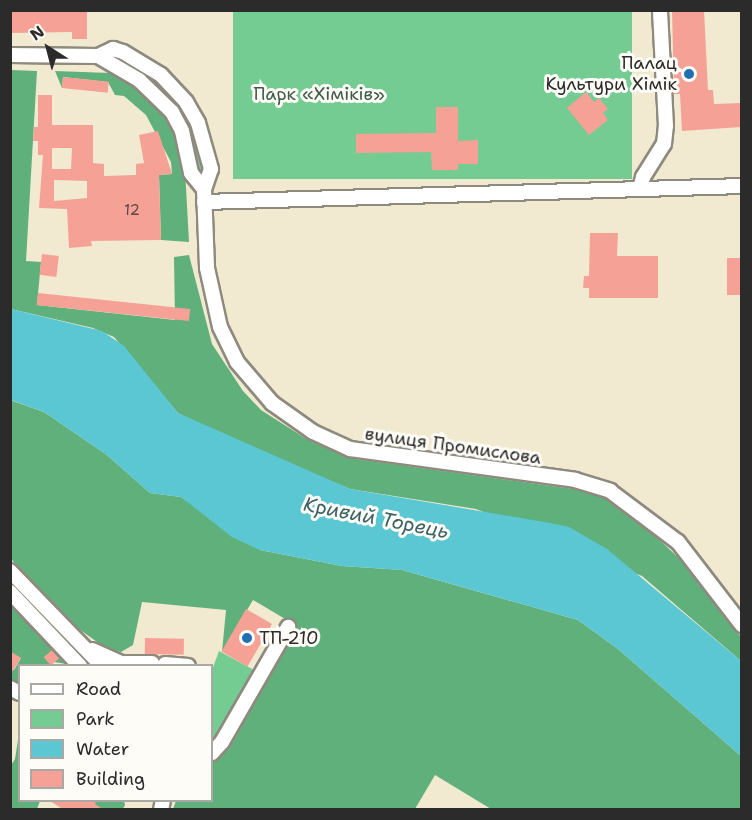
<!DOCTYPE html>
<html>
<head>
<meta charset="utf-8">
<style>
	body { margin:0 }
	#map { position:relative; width:752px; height:820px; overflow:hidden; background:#f1ead1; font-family:"Shantell Sans",sans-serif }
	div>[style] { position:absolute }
	.green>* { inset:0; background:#75cc92; transform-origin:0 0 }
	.forest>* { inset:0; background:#60b07c }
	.water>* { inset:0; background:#5bc7d3 }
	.building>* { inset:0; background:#f6a196; transform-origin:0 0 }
	.roads { filter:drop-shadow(2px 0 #8e8a7e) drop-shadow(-2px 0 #8e8a7e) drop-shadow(0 2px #8e8a7e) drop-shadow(0 -2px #8e8a7e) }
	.minor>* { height:14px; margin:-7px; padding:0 7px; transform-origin:7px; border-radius:7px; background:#fff }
	.dots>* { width:16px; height:16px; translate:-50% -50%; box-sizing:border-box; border:3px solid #fdfcf7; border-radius:50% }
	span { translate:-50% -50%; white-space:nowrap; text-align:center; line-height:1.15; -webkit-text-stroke:6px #fdfcf7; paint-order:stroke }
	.number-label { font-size:15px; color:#5e4846 }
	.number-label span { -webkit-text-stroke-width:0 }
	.poi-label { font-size:18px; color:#2b2b2b }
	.right { translate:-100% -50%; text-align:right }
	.left { translate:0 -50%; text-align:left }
	.park-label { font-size:18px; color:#415b4a }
	.street-label { font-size:18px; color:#2b2b2b }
	.water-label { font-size:20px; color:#3c6266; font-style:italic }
	.frame { position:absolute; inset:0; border:12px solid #2b2b2b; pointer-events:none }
	.legend { position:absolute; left:18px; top:664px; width:195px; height:138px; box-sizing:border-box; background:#fdfcf7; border:2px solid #a9a8a5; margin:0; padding:8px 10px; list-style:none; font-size:18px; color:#2b2b2b }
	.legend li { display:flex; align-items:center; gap:12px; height:30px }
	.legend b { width:30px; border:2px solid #a9a8a5 }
	.north { position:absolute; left:18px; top:18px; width:60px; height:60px; -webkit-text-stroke:4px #fdfcf7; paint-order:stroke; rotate:324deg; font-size:16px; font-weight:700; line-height:24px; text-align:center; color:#2b2b2b }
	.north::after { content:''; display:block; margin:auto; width:21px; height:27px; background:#2b2b2b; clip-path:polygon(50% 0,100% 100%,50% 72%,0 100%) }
</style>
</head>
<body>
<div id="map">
	<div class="green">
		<div style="left:233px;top:11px;width:399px;height:168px"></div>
		<div style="clip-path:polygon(119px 57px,146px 69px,171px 91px,194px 125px,205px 170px,203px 172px,200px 174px,117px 60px)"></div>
		<div style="clip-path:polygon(219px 651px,254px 670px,212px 743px,212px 670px)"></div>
	</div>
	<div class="forest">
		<div style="clip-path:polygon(11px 70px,37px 71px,26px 261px,41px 262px,37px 305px,175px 320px,174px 257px,189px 255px,212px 344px,243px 391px,261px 410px,308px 440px,349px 458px,574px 489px,605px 498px,634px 516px,683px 562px,741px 637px,741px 661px,642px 576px,476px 509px,350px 489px,212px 431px,178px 413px,114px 337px,93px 328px,11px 309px)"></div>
		<div style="clip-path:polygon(55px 71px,110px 73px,127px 78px,169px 115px,184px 151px,189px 242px,161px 240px,159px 175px,172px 174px,171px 162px,146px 115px,124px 96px,115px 95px,108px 82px,63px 77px,62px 88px)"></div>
		<div style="clip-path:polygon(10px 400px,44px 412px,107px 455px,150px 493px,181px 497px,260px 550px,342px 566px,402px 570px,578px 620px,618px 649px,741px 756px,741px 809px,491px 809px,435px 775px,415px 809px,173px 809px,176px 801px,212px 800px,212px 761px,227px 747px,297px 626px,253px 600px,222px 652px,226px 610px,142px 602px,133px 645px,121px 652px,107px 649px,79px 629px,11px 559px)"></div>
		<div style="clip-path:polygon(11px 601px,73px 665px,54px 662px,52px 665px,20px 666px,19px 688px,11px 682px,11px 669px,14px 670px,21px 658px,11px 655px)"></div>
		<div style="clip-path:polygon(19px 733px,20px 800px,40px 801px,37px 809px,11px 809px,11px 765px,15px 759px)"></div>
		<div style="clip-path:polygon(90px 801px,124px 801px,125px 805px,123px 809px,91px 809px,95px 803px)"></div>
	</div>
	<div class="water">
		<div style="clip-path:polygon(11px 309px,102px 331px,124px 346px,178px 413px,350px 489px,550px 523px,569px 527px,607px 549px,741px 661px,741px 756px,618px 649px,578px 620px,402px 570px,342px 566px,260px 550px,232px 537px,181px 497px,150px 493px,107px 455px,44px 412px,11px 400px)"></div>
	</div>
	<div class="building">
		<div style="clip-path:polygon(10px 10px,87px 10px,87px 39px,72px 39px,72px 32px,10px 33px)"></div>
		<div style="clip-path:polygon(672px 10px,704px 10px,708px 90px,713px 90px,714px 104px,741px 103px,741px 127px,682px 131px,680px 94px,674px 94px)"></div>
		<div style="left:63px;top:77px;width:46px;height:11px;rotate:6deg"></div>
		<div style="clip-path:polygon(586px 92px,594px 102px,599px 98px,608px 109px,603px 113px,608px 120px,589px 135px,567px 108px)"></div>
		<div style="clip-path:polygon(evenodd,38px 95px,52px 95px,52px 125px,93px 125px,93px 163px,104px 164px,104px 176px,136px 175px,136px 164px,144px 163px,139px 135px,158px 131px,172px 174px,159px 175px,161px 240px,91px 241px,92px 246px,69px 248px,67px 209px,39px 208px,43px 155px,38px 155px,38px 141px,33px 141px,34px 127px,38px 127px,38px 95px,52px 148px,72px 148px,71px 169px,52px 169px,52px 148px,38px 95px,54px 180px,87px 181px,87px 198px,54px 201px,54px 180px)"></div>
		<div style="clip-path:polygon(436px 107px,458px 107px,458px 141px,478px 140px,478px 164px,458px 164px,458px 170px,432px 170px,431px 152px,356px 153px,356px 134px,436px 133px)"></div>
		<div style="clip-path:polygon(590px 233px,618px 233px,617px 256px,658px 256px,658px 298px,589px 298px,589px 288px,583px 288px,584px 276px,589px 276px)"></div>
		<div style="left:42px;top:254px;width:17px;height:21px;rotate:7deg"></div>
		<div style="left:741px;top:258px;width:37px;height:14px;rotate:90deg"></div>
		<div style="left:38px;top:293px;width:153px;height:12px;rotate:6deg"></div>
		<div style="left:246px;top:609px;width:30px;height:49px;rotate:30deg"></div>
		<div style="left:145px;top:638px;width:39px;height:16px;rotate:1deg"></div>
		<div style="left:52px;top:650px;width:11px;height:11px;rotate:49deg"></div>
		<div style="clip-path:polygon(10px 651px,21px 658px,10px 675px)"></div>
		<div style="clip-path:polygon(50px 801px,96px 801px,95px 804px,104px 810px,64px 810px)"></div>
	</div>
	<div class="roads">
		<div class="minor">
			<div style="left:10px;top:55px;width:88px;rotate:0.7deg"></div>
			<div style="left:98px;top:56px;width:17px;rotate:-25deg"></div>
			<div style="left:113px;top:49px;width:10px;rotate:17deg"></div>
			<div style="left:123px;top:52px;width:44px;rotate:31.2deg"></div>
			<div style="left:161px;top:75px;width:37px;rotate:47deg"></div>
			<div style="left:186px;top:102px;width:24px;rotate:60deg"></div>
			<div style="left:198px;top:123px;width:48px;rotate:74.2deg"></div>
			<div style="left:211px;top:169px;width:21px;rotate:109deg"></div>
			<div style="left:204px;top:189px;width:79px;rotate:87.8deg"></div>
			<div style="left:207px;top:268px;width:60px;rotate:77.6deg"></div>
			<div style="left:220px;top:327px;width:39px;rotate:64deg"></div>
			<div style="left:237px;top:362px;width:54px;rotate:49.5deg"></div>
			<div style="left:272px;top:403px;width:50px;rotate:35.3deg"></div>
			<div style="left:313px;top:432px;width:41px;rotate:24.7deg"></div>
			<div style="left:350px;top:449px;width:227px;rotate:7.8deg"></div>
			<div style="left:575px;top:480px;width:37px;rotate:17deg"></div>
			<div style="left:610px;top:491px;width:85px;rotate:36.9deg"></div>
			<div style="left:678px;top:542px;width:105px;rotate:52.4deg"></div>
			<div style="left:98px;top:56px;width:48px;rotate:30.3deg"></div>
			<div style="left:139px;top:80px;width:46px;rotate:44.1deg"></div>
			<div style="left:172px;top:112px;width:21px;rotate:62deg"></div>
			<div style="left:182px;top:131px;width:43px;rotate:77.9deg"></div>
			<div style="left:191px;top:173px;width:21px;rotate:51deg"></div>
			<div style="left:640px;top:189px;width:12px;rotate:-76deg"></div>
			<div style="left:643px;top:177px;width:39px;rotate:-58deg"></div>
			<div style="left:664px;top:144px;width:18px;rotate:-84deg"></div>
			<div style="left:666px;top:126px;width:116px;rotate:-93deg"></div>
			<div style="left:204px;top:202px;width:538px;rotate:-1.7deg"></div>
			<div style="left:10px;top:571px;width:132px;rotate:45.9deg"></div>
			<div style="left:10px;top:592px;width:102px;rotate:46.6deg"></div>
			<div style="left:92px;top:650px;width:39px;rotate:24deg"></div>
			<div style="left:125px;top:663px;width:27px"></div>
			<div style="left:165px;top:664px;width:23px;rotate:5deg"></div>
			<div style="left:10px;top:688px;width:11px;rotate:27deg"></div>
			<div style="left:212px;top:753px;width:15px;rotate:-48deg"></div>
			<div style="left:222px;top:742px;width:133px;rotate:-60.1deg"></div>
			<div style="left:161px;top:810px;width:10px;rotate:-79deg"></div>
		</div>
	</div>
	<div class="dots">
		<div style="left:689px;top:74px;background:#1f6fb2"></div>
		<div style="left:247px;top:638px;background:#1f6fb2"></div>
	</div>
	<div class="number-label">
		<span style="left:132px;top:211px">12</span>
	</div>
	<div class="poi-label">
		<span class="right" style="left:677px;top:74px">Палац<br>Культури Хімік</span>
		<span class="left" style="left:259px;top:638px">ТП-210</span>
	</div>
	<div class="park-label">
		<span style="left:319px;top:94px">Парк «Хіміків»</span>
	</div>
	<div class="street-label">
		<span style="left:453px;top:446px;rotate:8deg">вулиця Промислова</span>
	</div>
	<div class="water-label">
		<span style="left:376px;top:518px;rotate:11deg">Кривий Торець</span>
	</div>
	<div class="frame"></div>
	<ul class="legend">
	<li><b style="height:8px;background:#fff"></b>Road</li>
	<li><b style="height:16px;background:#75cc92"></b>Park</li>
	<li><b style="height:16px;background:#5bc7d3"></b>Water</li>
	<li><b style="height:16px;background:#f6a196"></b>Building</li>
	</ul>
	<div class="north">N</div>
</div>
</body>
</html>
